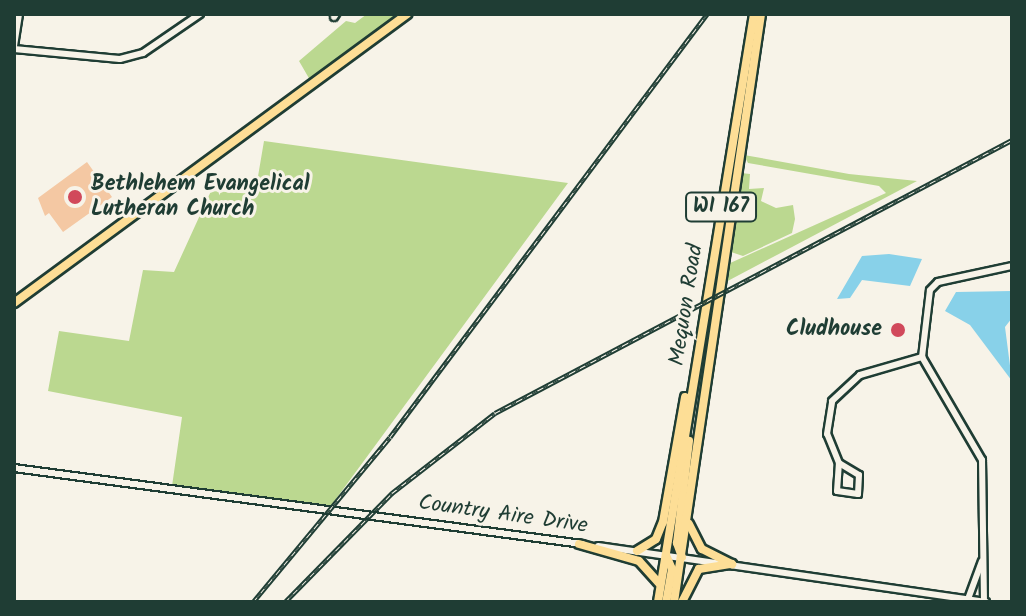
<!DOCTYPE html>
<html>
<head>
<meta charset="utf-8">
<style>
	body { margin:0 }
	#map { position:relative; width:1026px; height:616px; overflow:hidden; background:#f7f3e8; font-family:Kalam,sans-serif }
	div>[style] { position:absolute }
	.green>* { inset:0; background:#bbd890 }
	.water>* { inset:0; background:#88d1e9 }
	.building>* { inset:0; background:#f4c8a3 }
	.roads { filter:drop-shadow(2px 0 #1f3d34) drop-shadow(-2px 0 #1f3d34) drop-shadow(0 2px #1f3d34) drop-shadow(0 -2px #1f3d34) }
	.minor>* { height:6px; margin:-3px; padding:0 3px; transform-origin:3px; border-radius:3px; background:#f7f3e8 }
	.major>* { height:8px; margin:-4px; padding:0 4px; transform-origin:4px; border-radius:4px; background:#fdde96 }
	.rail>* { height:5px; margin-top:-2.5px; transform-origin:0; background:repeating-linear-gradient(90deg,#f7f3e8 0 6px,#1f3d34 0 12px); box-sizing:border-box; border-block:2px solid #1f3d34 }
	.dots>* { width:22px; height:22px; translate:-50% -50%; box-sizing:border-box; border:4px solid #f7f3e8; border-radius:50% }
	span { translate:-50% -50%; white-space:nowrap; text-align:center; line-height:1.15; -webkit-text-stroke:6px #f7f3e8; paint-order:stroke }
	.shield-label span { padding:2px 6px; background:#f7f3e8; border:2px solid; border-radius:6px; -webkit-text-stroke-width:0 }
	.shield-label { font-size:20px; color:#1f3d34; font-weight:700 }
	.poi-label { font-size:22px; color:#1f3d34; font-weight:700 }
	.left { translate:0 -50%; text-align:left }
	.right { translate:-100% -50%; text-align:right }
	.street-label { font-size:22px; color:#1f3d34 }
	.frame { position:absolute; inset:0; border:16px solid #1f3d34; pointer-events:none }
</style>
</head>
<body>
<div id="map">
	<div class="green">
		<div style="clip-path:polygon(367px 14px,400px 14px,310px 80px,299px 61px,346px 21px,355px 23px)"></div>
		<div style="clip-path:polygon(264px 141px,568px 183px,330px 507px,172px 486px,182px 417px,48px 391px,59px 331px,129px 341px,143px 270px,174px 272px,211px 191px,255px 194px)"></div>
		<div style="clip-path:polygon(744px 155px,849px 174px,917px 181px,722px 284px,728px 264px,886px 193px,879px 186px,748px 163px)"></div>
		<div style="clip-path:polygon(741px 173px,750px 174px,749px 189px,764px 188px,761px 201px,776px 208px,793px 205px,795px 219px,792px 233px,743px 256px,728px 251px)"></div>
	</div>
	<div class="water">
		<div style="clip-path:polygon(889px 254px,922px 259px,910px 286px,862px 280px,850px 298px,837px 299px,862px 256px)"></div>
		<div style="clip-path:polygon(1012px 291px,1012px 318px,1005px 327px,1012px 381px,970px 325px,945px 311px,956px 292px)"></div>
	</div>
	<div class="building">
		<div style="clip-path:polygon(87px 162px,112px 197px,63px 232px,49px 213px,45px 216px,38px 198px)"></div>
	</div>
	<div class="roads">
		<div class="minor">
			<div style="left:334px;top:17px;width:4px;rotate:-56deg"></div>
			<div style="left:14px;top:46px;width:32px;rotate:-81deg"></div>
			<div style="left:14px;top:49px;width:106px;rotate:5.4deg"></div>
			<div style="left:120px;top:59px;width:24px;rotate:-15deg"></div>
			<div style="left:143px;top:53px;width:69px;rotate:-34.4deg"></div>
			<div style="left:839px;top:463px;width:23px;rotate:31deg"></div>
			<div style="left:859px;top:475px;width:19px;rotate:93deg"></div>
			<div style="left:858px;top:494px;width:21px;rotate:-172deg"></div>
			<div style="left:837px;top:491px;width:28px;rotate:-86deg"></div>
			<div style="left:839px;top:463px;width:31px;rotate:-112deg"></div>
			<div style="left:827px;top:434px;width:33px;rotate:-81deg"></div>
			<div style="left:832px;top:401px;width:38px;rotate:-43deg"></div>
			<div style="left:860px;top:375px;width:65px;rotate:-16.2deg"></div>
			<div style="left:14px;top:468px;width:573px;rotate:7.62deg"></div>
			<div style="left:598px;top:546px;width:392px;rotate:8.2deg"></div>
			<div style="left:968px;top:599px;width:40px;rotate:-69.8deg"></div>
			<div style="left:984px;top:602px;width:142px;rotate:-90.8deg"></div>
			<div style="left:982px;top:460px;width:119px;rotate:-120.2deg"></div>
			<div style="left:922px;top:357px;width:67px;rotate:-83.2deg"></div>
			<div style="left:930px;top:290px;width:11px;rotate:-45deg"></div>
			<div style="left:938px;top:282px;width:76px;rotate:-12.2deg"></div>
		</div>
		<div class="major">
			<div style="left:14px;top:303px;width:488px;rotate:-36.3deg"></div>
			<div style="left:689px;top:524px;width:28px;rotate:63deg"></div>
			<div style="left:702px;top:549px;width:34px;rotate:27deg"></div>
			<div style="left:579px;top:544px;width:62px;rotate:15.8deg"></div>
			<div style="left:639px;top:561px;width:30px;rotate:48deg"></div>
			<div style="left:637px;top:551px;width:22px;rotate:-32deg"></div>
			<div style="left:656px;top:539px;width:18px;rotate:-68deg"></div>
			<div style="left:663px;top:522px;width:127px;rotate:-80deg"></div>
			<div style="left:666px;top:555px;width:15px;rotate:67deg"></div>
			<div style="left:672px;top:569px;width:34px;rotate:100deg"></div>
			<div style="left:682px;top:557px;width:15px;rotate:-110deg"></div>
			<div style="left:677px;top:543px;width:103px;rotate:-83.3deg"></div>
			<div style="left:658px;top:602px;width:596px;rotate:-80.73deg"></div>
			<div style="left:674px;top:602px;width:594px;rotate:-81.58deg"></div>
			<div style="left:682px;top:602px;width:37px;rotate:-63deg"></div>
			<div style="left:699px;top:569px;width:33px;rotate:-9deg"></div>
		</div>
	</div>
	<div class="rail">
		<div style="left:253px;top:602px;width:214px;rotate:-50.3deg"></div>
		<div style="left:390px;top:437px;width:529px;rotate:-53.15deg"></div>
		<div style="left:285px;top:602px;width:153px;rotate:-45.5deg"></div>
		<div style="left:392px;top:493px;width:130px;rotate:-37.8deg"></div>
		<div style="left:495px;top:413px;width:585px;rotate:-27.84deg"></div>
	</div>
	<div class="dots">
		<div style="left:75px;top:197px;background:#d1495b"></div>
		<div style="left:898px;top:330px;background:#d1495b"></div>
	</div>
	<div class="shield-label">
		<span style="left:721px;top:207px">WI 167</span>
	</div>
	<div class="poi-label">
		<span class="left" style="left:91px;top:197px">Bethlehem Evangelical<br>Lutheran Church</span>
		<span class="right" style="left:882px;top:330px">Cludhouse</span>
	</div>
	<div class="street-label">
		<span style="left:687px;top:305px;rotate:-81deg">Mequon Road</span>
		<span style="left:503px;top:515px;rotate:8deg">Country Aire Drive</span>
	</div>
	<div class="frame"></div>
</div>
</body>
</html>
